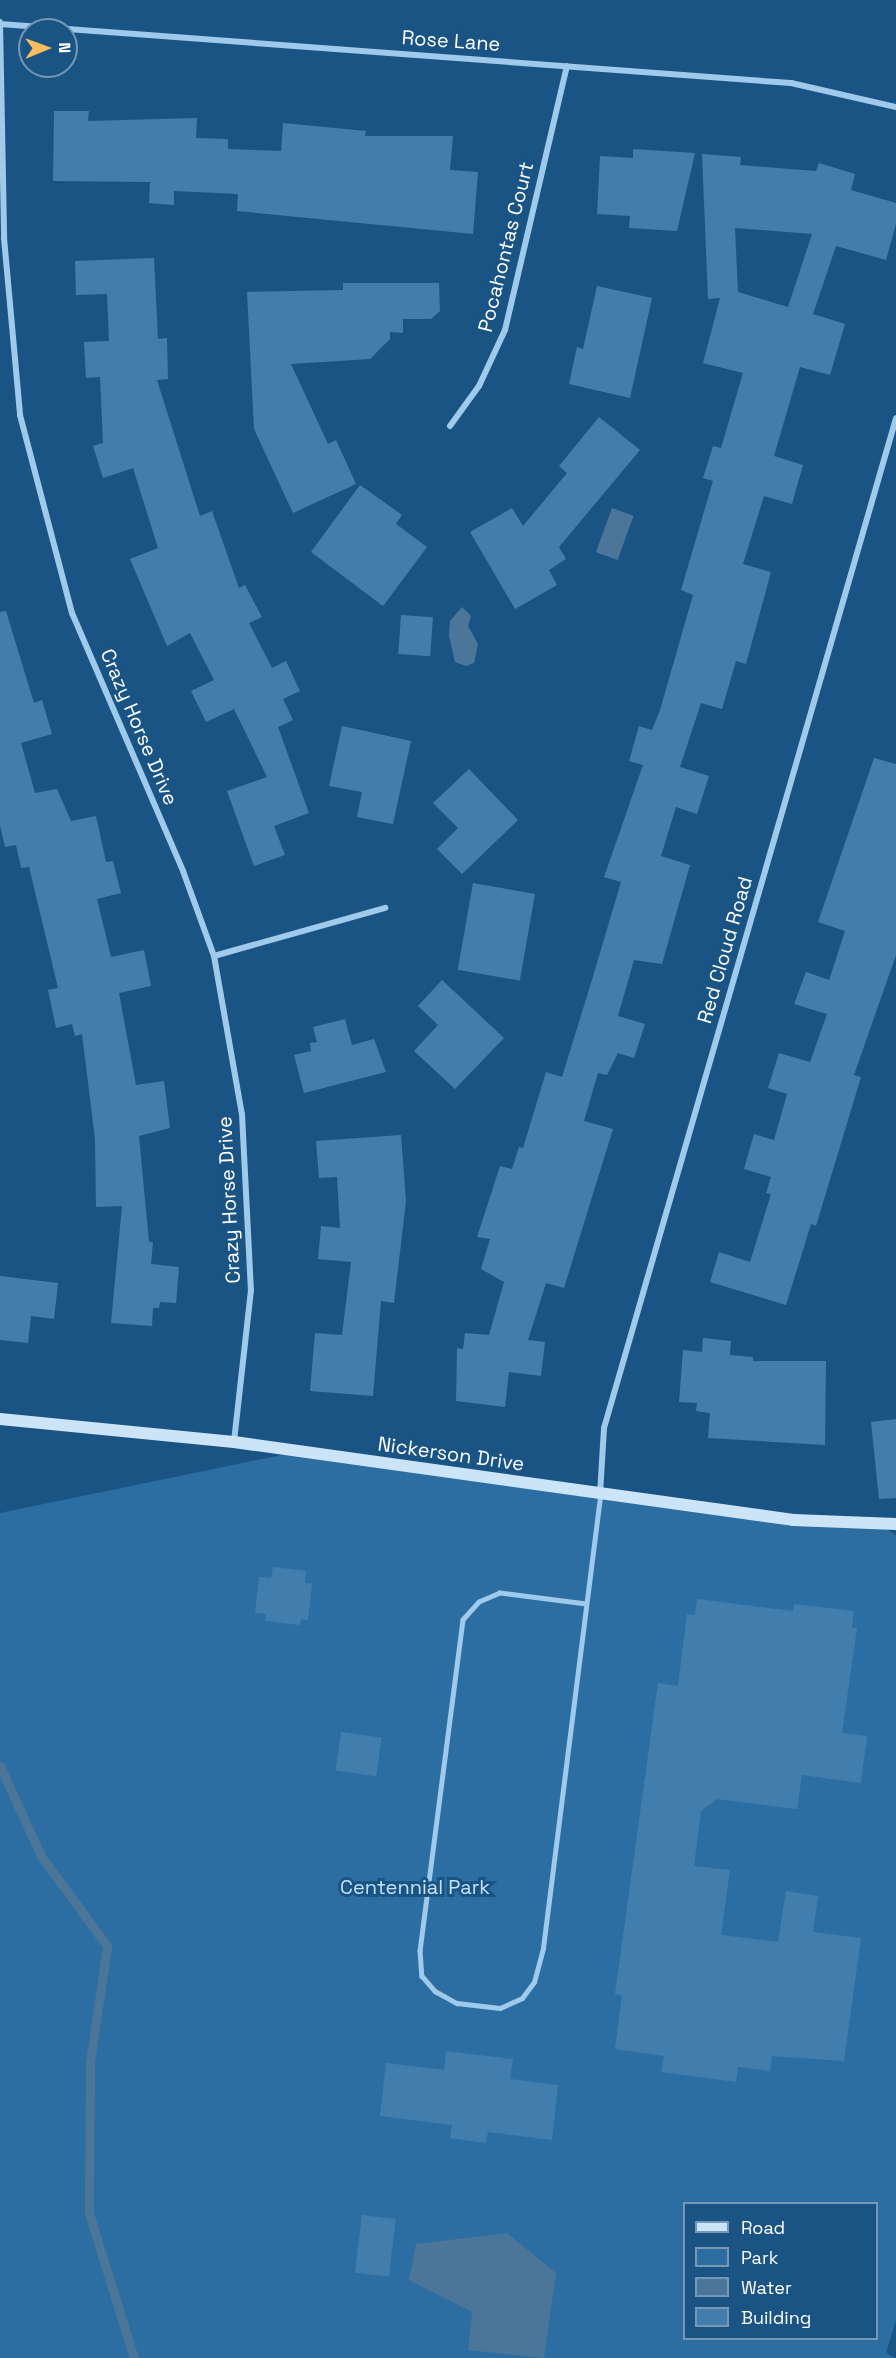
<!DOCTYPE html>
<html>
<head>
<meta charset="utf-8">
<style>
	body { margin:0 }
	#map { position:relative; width:896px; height:2358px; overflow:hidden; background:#1a5484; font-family:"Space Grotesk",sans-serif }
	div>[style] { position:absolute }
	.green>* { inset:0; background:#2d6ea2 }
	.water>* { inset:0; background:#4b7699; transform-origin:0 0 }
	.stream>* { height:9px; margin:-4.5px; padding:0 4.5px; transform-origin:4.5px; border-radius:4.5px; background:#4b7699 }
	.building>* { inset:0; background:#427ead; transform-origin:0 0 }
	.lane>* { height:4.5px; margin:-2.25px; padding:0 2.25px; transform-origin:2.25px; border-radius:2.25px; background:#9fcaeb }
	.street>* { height:6px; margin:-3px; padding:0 3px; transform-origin:3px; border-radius:3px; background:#9fcaeb }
	.secondary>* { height:12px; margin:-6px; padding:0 6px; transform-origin:6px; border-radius:6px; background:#cbe4f8 }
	span { translate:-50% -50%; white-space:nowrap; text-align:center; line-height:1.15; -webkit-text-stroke:6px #1a5484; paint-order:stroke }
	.street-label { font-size:20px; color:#fff }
	.park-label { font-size:20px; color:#c4e2f8 }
	.legend { position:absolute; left:683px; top:2202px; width:195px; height:138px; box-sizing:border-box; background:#1a5484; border:2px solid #7698b5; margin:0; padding:8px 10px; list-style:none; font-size:18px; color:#fff }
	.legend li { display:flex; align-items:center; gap:12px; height:30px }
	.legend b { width:30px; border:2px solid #7698b5 }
	.north { position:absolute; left:18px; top:18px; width:60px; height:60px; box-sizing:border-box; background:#1a5484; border:2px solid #7698b5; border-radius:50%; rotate:89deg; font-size:16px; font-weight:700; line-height:24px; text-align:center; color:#fff }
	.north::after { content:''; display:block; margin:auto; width:21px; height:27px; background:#febd5b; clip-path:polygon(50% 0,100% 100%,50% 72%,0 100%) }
</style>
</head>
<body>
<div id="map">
	<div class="green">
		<div style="clip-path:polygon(evenodd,301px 1451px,878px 1524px,896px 1535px,896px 2320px,886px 2353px,896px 2358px,0 2358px,0 1513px,301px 1451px,684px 2204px,876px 2204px,876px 2338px,684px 2338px,684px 2204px)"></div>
	</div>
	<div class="water">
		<div style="left:612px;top:508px;width:23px;height:47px;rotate:20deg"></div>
		<div style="clip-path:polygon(462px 607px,471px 616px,468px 626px,478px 644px,474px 663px,466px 666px,455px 662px,449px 636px,450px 621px)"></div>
		<div style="clip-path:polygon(507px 2233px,556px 2273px,544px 2358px,468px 2350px,472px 2312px,409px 2280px,416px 2244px)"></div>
	</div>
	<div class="stream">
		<div style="left:0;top:1766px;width:99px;rotate:65.5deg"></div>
		<div style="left:41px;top:1856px;width:112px;rotate:53.7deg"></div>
		<div style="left:107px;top:1946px;width:117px;rotate:98.3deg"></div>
		<div style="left:90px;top:2062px;width:151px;rotate:90.4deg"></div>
		<div style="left:89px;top:2213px;width:152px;rotate:72.8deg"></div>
	</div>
	<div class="building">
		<div style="clip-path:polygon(54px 111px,89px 111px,88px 121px,197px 118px,196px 138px,228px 139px,228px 149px,281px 151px,283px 123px,366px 131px,365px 136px,453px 136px,450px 170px,478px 172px,473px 234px,237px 211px,238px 194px,174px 191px,174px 205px,149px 203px,150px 182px,53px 181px)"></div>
		<div style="clip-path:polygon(633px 149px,695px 153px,677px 231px,629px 228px,630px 216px,597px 214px,600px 156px,633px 158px)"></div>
		<div style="clip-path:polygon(evenodd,702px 154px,741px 157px,740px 165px,816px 171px,819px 163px,855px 174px,851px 190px,896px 203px,896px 224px,886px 260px,836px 246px,813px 314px,845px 324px,830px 375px,800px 367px,774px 456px,803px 465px,792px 504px,764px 496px,743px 564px,771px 572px,746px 664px,736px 661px,722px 709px,701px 703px,680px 767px,709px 776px,697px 814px,676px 807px,661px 856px,690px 865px,662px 964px,634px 960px,618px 1016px,645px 1024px,634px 1058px,618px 1053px,607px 1075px,598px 1073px,584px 1121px,613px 1129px,564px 1288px,546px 1283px,528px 1340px,545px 1342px,541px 1376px,509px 1372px,505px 1407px,456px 1401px,457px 1348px,463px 1349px,465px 1333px,489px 1335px,504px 1282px,481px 1269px,490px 1239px,477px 1237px,500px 1166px,512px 1169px,519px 1147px,523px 1148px,546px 1072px,562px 1077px,591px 983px,621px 882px,604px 877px,643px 765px,629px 761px,639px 726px,652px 730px,660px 710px,693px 595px,681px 590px,713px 481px,703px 478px,713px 446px,721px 448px,743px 373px,703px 363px,720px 298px,708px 299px,702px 154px,735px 228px,812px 234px,788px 307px,738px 292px,735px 228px)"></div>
		<div style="clip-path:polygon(154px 258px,158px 339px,167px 338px,168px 379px,157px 380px,200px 516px,212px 511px,239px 588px,245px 585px,262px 617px,249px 623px,272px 668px,286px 661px,300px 691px,283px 699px,293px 720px,278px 727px,309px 813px,274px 826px,285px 855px,254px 866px,227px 791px,267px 777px,234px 709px,206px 722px,191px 691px,214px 680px,190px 633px,167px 646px,130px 559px,158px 548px,133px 468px,103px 478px,93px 446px,103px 443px,100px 377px,86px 378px,84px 342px,109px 341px,107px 294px,76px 295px,75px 261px)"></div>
		<div style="clip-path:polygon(343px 283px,439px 283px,440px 311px,431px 319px,403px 319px,403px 333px,390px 332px,390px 339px,370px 359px,291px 364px,328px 444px,336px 440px,356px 484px,293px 513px,254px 429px,247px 292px,343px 290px)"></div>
		<div style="clip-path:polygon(597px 286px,652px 298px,630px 398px,569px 384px,577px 347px,583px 349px)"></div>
		<div style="clip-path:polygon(599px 417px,640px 450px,559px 547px,566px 559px,549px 570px,557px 585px,515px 609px,470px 532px,512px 508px,523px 526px,567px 473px,559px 466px)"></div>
		<div style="clip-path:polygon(360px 485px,402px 515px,396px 524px,427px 547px,383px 606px,311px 552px)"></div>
		<div style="clip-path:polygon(6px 611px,34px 703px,42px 700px,52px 734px,21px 743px,35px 793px,57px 789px,71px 821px,96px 816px,106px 862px,113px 861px,121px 893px,97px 899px,111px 957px,144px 950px,151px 986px,119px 993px,136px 1085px,164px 1081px,170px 1128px,139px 1136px,149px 1242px,153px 1242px,151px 1264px,179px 1267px,176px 1303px,160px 1302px,159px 1308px,153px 1308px,152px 1326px,111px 1323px,122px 1206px,96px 1207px,95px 1139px,82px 1034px,75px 1036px,72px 1024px,56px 1028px,48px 990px,58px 988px,29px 867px,21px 868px,16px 845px,5px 847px,0 825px,0 612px)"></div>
		<div style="left:401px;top:615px;width:32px;height:39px;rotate:4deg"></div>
		<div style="clip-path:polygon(342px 726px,411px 741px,393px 824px,357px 817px,362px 792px,329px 786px)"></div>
		<div style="clip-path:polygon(874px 758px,896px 764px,896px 955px,854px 1075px,861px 1077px,816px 1226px,811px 1224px,786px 1305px,710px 1282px,719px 1252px,750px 1262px,771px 1194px,766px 1193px,771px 1177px,744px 1169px,754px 1134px,774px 1140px,787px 1094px,768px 1088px,779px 1053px,810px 1062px,827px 1014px,794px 1004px,806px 972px,829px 980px,845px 931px,818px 922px)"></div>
		<div style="clip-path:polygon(469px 769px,518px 820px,462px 874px,437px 849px,458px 828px,433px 803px)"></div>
		<div style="left:473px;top:883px;width:63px;height:88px;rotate:10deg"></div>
		<div style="clip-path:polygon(442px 980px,504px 1038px,455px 1089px,414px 1051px,438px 1025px,418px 1006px)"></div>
		<div style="clip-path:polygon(345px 1019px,352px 1045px,374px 1039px,386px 1072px,304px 1093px,294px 1055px,311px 1051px,310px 1043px,317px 1042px,313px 1027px)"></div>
		<div style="clip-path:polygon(401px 1135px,406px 1201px,394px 1303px,381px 1301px,373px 1396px,310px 1391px,315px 1333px,342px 1335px,351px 1262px,318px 1259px,321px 1226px,340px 1228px,337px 1177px,319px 1178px,316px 1141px)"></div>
		<div style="clip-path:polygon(0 1276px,58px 1283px,54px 1319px,31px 1316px,28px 1343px,0 1340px)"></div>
		<div style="clip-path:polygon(703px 1338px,731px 1341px,730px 1355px,753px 1357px,753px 1361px,826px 1361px,825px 1445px,708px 1438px,710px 1413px,696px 1411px,697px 1403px,679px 1402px,683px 1350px,702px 1352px)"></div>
		<div style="clip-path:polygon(896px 1419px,896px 1498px,879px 1499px,871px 1422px)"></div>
		<div style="clip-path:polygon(273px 1567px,306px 1571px,305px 1583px,312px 1584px,308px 1620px,301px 1619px,300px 1625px,265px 1621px,266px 1614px,255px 1613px,259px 1577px,271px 1578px)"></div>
		<div style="clip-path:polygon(697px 1599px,793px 1611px,794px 1604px,854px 1611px,852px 1628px,857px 1628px,842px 1733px,867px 1736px,861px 1783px,802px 1775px,797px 1809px,717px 1799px,701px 1811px,694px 1866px,730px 1870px,721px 1935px,778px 1942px,786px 1891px,818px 1896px,813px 1932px,861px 1938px,844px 2061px,772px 2056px,770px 2071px,738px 2067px,736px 2082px,661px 2072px,664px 2056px,615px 2049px,622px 1995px,615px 1994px,658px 1683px,678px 1686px,687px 1614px,695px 1615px)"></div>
		<div style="left:341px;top:1732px;width:41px;height:39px;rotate:8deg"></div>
		<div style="clip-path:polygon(446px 2051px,513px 2059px,510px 2079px,558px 2085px,552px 2140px,488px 2132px,486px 2143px,450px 2138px,452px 2125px,380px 2116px,386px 2063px,444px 2070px)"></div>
		<div style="left:362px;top:2215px;width:34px;height:58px;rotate:7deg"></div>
	</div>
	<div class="lane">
		<div style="left:586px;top:1604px;width:87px;rotate:-172.7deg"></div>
		<div style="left:500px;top:1593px;width:23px;rotate:157deg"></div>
		<div style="left:479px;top:1602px;width:24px;rotate:132deg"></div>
		<div style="left:463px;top:1620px;width:333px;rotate:97.4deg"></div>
		<div style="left:420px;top:1950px;width:26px;rotate:86deg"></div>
		<div style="left:422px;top:1976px;width:20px;rotate:49deg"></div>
		<div style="left:435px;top:1991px;width:25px;rotate:29deg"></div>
		<div style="left:457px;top:2003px;width:43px;rotate:6.6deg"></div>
		<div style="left:500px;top:2008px;width:24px;rotate:-24deg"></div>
		<div style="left:522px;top:1998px;width:20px;rotate:-53deg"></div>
		<div style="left:534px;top:1982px;width:35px;rotate:-75deg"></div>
		<div style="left:543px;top:1948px;width:457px;rotate:-82.8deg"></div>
	</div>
	<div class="street">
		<div style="left:0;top:22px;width:216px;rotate:88.9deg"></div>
		<div style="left:4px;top:238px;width:178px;rotate:84.8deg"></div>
		<div style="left:20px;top:415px;width:205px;rotate:75.3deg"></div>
		<div style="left:72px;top:613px;width:281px;rotate:66.7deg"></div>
		<div style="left:183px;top:871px;width:90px;rotate:70deg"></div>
		<div style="left:214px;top:956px;width:160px;rotate:80deg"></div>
		<div style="left:242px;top:1114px;width:176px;rotate:87.1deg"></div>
		<div style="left:251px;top:1290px;width:153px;rotate:96.4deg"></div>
		<div style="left:0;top:24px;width:793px;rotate:4.27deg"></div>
		<div style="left:791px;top:83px;width:108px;rotate:12.9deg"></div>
		<div style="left:450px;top:426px;width:49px;rotate:-54.1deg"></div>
		<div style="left:479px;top:386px;width:62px;rotate:-65.1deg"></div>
		<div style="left:505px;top:330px;width:271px;rotate:-76.8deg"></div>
		<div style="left:214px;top:956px;width:178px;rotate:-15.7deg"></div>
		<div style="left:600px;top:1494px;width:66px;rotate:-86.5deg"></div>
		<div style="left:604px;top:1428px;width:1051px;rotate:-73.87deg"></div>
	</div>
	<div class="secondary">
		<div style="left:0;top:1419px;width:235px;rotate:5.6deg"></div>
		<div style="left:234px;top:1442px;width:564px;rotate:7.94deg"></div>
		<div style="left:793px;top:1520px;width:103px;rotate:2.2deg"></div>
	</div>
	<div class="street-label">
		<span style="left:451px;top:41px;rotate:4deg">Rose Lane</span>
		<span style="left:506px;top:247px;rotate:-76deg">Pocahontas Court</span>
		<span style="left:139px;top:727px;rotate:67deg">Crazy Horse Drive</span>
		<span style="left:725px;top:950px;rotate:-74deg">Red Cloud Road</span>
		<span style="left:229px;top:1200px;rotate:-93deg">Crazy Horse Drive</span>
		<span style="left:451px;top:1454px;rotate:8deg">Nickerson Drive</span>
	</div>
	<div class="park-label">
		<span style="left:415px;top:1887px">Centennial Park</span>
	</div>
	<ul class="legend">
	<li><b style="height:8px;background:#cbe4f8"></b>Road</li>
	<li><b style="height:16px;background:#2d6ea2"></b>Park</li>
	<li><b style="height:16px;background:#4b7699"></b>Water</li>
	<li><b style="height:16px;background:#427ead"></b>Building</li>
	</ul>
	<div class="north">N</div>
</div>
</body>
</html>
